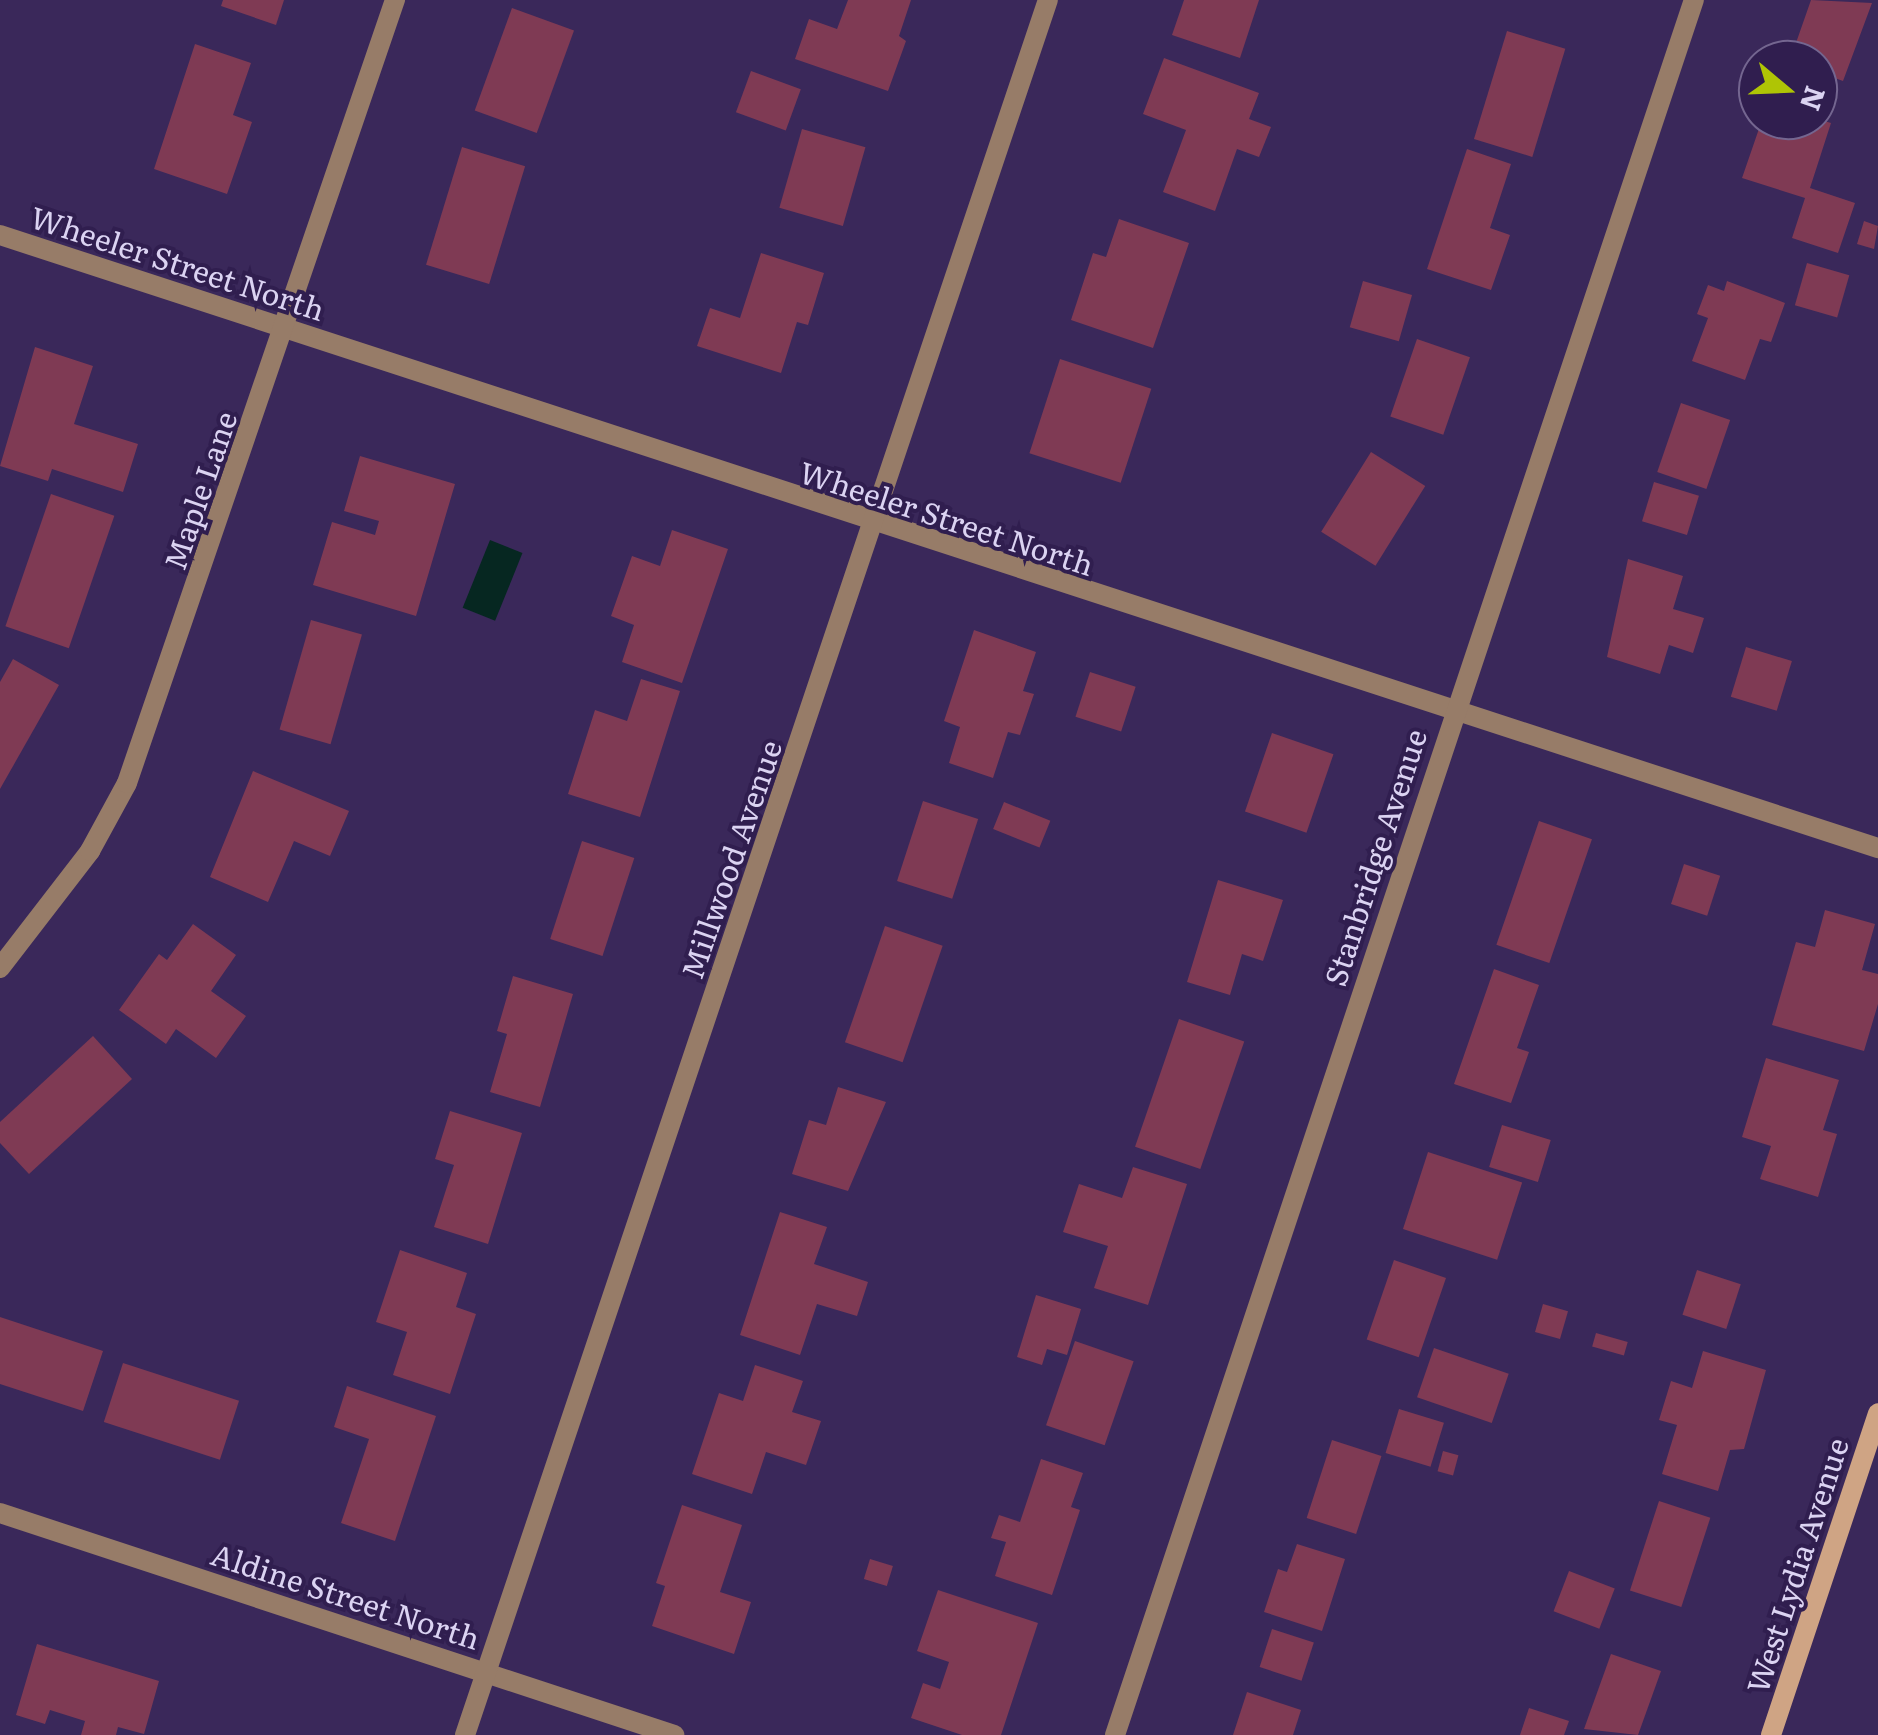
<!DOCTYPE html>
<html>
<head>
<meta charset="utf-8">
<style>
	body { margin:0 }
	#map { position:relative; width:1878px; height:1735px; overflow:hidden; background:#3a285a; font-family:Literata,serif }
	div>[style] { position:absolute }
	.water>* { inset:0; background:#062721; transform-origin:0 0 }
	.building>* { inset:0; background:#7f3a54; transform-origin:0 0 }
	.street>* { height:20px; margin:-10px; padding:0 10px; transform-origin:10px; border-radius:10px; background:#977c68 }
	.secondary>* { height:20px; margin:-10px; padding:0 10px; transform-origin:10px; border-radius:10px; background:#cfa484 }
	span { translate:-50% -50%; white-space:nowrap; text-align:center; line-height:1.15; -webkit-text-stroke:8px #301e4f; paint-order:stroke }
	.street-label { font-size:30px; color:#dbd3f2 }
	.north { position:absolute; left:1738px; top:40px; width:100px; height:100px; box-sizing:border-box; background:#301e4f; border:2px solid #746690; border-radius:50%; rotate:109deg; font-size:28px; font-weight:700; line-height:40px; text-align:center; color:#dbd3f2 }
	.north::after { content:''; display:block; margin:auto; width:35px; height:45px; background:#afc505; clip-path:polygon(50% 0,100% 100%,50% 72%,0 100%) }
</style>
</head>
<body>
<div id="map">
	<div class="water">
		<div style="left:490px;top:540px;width:35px;height:73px;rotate:22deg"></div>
	</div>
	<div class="building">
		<div style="clip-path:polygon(223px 0,284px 0,276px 25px,221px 6px)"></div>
		<div style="clip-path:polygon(848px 0,911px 0,899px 36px,906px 41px,888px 91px,795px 59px,809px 19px,837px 29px)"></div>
		<div style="clip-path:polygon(1184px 0,1259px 0,1240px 58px,1172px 35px)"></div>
		<div style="clip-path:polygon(1811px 0,1872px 3px,1843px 81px,1818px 72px,1818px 60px,1790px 60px)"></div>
		<div style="left:512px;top:8px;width:66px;height:109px;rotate:20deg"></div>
		<div style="left:1507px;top:31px;width:61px;height:113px;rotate:17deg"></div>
		<div style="clip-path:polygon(195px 44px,251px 63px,233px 115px,252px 122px,227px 194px,154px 169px)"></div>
		<div style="clip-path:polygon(1164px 58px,1259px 93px,1249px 119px,1271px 127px,1259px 157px,1237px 149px,1215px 211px,1163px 192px,1186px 130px,1143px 114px)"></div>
		<div style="left:751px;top:71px;width:53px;height:44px;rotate:20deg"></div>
		<div style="clip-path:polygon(1818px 119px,1831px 123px,1810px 188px,1855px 203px,1838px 253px,1792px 238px,1805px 198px,1742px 178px,1762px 120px)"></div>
		<div style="left:802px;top:129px;width:66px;height:82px;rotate:16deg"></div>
		<div style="left:462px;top:147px;width:66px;height:123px;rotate:17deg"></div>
		<div style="clip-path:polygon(1467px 149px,1511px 164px,1490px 228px,1510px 235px,1491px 290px,1427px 269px)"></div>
		<div style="clip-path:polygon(1119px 219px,1189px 243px,1153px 348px,1071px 320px,1093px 253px,1106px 257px)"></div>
		<div style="clip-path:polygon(1864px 221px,1878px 226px,1874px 249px,1857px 244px)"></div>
		<div style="clip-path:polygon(761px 253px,824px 273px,808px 325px,797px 322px,781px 373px,697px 346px,710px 308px,740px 318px)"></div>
		<div style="left:1807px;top:263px;width:44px;height:44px;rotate:16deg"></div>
		<div style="left:1363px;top:281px;width:51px;height:48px;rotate:16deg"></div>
		<div style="clip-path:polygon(1727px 281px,1785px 303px,1771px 342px,1760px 339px,1745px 380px,1692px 361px,1708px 318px,1697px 314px,1708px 285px,1724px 291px)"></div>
		<div style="left:1417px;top:339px;width:56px;height:82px;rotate:19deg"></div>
		<div style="clip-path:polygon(35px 347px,93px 366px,74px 424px,138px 444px,123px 492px,52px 469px,48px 481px,0 466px)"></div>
		<div style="left:1060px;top:359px;width:96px;height:99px;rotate:18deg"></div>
		<div style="left:1681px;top:403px;width:52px;height:73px;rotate:19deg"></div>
		<div style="left:1371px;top:452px;width:64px;height:94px;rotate:32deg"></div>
		<div style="clip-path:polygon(360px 456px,455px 484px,416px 616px,313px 585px,332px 522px,375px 535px,379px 521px,344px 511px)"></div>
		<div style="left:1654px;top:482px;width:47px;height:41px;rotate:17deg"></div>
		<div style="left:51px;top:494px;width:67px;height:140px;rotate:19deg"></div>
		<div style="clip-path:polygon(672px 530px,728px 549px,682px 683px,622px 662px,634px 625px,611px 616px,632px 556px,660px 566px)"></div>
		<div style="clip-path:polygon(1628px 559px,1683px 576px,1673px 609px,1704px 618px,1693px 653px,1669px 645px,1660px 674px,1607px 657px)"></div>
		<div style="left:311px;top:620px;width:53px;height:114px;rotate:16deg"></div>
		<div style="clip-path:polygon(974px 630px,1036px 652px,1023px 691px,1034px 694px,1020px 735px,1008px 732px,993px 778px,949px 763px,960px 727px,944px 721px)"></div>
		<div style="left:1746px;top:647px;width:48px;height:52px;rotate:17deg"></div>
		<div style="clip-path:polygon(13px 659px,59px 685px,0 789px,0 682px)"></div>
		<div style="left:1090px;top:672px;width:48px;height:47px;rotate:18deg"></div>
		<div style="clip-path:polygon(641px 679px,680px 691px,640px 817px,568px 794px,595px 710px,627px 721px)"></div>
		<div style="left:1272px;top:733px;width:65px;height:83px;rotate:19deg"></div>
		<div style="clip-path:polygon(253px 771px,349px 811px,330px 856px,294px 841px,268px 902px,210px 877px)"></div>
		<div style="left:923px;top:801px;width:58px;height:84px;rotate:18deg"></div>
		<div style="left:1004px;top:802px;width:50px;height:29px;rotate:22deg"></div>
		<div style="left:1539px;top:821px;width:56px;height:131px;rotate:19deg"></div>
		<div style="left:582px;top:841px;width:55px;height:103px;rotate:18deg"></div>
		<div style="left:1684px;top:864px;width:38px;height:42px;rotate:18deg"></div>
		<div style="clip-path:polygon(1218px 880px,1283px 900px,1263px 961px,1242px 954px,1230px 995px,1187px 982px)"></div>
		<div style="clip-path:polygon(1825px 910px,1875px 924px,1862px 970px,1878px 974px,1878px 1004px,1864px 1051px,1772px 1025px,1796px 942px,1815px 947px)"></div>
		<div style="clip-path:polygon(193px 924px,236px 955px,211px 991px,246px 1016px,216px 1058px,176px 1029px,166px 1044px,119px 1010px,159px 954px,167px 960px)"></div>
		<div style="left:885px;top:926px;width:61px;height:123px;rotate:19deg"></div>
		<div style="clip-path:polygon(1494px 969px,1539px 985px,1517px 1048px,1529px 1052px,1511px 1103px,1454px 1084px)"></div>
		<div style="clip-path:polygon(513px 976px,573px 994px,540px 1107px,490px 1092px,507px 1034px,497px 1031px)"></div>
		<div style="left:1179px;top:1019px;width:69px;height:135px;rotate:19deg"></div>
		<div style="clip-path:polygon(93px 1036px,132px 1079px,29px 1174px,0 1143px,0 1122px)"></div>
		<div style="clip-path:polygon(1766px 1058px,1839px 1080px,1823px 1130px,1837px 1134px,1818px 1197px,1760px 1179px,1771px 1146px,1742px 1137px)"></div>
		<div style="clip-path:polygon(838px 1087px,886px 1102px,848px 1191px,792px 1174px,809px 1120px,826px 1125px)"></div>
		<div style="clip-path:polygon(450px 1111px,522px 1133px,488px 1244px,434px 1227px,454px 1165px,435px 1159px)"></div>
		<div style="left:1502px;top:1125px;width:51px;height:44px;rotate:17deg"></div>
		<div style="left:1428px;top:1152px;width:99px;height:81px;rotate:18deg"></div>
		<div style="clip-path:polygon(1133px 1167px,1187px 1184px,1148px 1305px,1094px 1288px,1108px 1246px,1063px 1232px,1079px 1184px,1122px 1198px)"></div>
		<div style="clip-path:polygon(780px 1212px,827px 1227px,814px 1264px,868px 1282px,857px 1316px,817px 1304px,800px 1355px,740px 1335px)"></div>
		<div style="clip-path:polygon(400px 1250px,467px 1273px,456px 1307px,476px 1314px,450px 1394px,393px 1375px,407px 1332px,376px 1322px)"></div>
		<div style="left:1394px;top:1260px;width:55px;height:84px;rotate:19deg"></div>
		<div style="left:1697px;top:1270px;width:46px;height:47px;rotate:18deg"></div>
		<div style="clip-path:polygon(1036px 1295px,1081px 1309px,1067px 1355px,1047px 1349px,1042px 1365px,1017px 1357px)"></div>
		<div style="left:1543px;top:1304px;width:26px;height:29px;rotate:16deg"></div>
		<div style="clip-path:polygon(0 1317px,103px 1351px,83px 1411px,0 1384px)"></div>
		<div style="left:1596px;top:1333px;width:33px;height:14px;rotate:16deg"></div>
		<div style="left:1075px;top:1341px;width:62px;height:89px;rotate:19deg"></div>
		<div style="left:1434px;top:1348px;width:79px;height:52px;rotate:19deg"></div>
		<div style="clip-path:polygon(1703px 1351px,1766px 1370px,1744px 1449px,1730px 1450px,1718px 1491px,1662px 1474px,1677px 1425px,1659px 1420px,1671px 1381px,1692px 1388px)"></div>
		<div style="left:123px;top:1363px;width:122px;height:62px;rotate:18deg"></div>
		<div style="clip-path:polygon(755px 1365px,803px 1381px,792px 1412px,821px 1421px,806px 1465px,766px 1452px,752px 1494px,692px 1474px,719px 1393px,743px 1401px)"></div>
		<div style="clip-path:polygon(347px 1386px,436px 1416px,395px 1541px,341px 1523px,369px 1439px,334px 1427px)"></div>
		<div style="left:1399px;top:1409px;width:47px;height:46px;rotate:17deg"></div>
		<div style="left:1332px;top:1440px;width:52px;height:82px;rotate:18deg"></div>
		<div style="left:1443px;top:1451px;width:16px;height:21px;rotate:15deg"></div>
		<div style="clip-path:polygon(1041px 1459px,1083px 1473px,1071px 1507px,1080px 1510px,1052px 1595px,995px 1576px,1006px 1542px,991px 1538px,999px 1515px,1020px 1522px)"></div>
		<div style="left:1659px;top:1501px;width:54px;height:94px;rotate:18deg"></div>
		<div style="clip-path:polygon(682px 1505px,742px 1525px,720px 1592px,751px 1602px,734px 1654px,652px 1626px,665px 1586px,656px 1583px)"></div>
		<div style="clip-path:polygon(1297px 1544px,1345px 1559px,1322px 1631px,1264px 1612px,1278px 1569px,1287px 1572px)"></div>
		<div style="left:870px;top:1559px;width:24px;height:21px;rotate:17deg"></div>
		<div style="left:1569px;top:1571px;width:49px;height:43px;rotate:21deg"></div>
		<div style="clip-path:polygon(938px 1590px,1038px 1623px,1001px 1735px,962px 1735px,911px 1718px,923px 1683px,940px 1689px,949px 1662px,917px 1651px)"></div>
		<div style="left:1272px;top:1629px;width:44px;height:40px;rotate:18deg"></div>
		<div style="clip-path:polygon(37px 1644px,159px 1681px,144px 1734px,118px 1727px,116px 1735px,81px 1735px,85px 1721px,50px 1710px,45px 1724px,16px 1715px)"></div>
		<div style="clip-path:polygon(1611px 1654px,1661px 1671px,1638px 1735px,1584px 1729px)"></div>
		<div style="clip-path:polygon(1247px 1692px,1301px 1710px,1293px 1735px,1233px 1735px)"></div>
		<div style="clip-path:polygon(1529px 1708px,1569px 1721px,1564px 1735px,1520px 1735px)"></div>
	</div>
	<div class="street">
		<div style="left:0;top:235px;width:1976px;rotate:18.08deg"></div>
		<div style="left:0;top:968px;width:148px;rotate:-52.4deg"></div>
		<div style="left:90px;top:851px;width:77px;rotate:-61.4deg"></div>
		<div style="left:127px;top:783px;width:828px;rotate:-71.11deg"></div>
		<div style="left:0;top:1513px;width:710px;rotate:18.23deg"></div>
		<div style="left:465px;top:1735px;width:1830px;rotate:-71.43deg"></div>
		<div style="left:1115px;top:1735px;width:1829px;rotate:-71.55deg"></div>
	</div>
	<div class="secondary">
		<div style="left:1771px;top:1735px;width:339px;rotate:-71.6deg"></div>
	</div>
	<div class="street-label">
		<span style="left:178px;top:262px;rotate:18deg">Wheeler Street North</span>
		<span style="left:199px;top:490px;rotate:-71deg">Maple Lane</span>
		<span style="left:947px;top:517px;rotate:18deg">Wheeler Street North</span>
		<span style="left:1374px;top:857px;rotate:-72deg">Stanbridge Avenue</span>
		<span style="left:730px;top:859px;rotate:-71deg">Millwood Avenue</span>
		<span style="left:1796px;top:1565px;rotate:-72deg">West Lydia Avenue</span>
		<span style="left:346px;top:1595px;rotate:18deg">Aldine Street North</span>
	</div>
	<div class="north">N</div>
</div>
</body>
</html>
